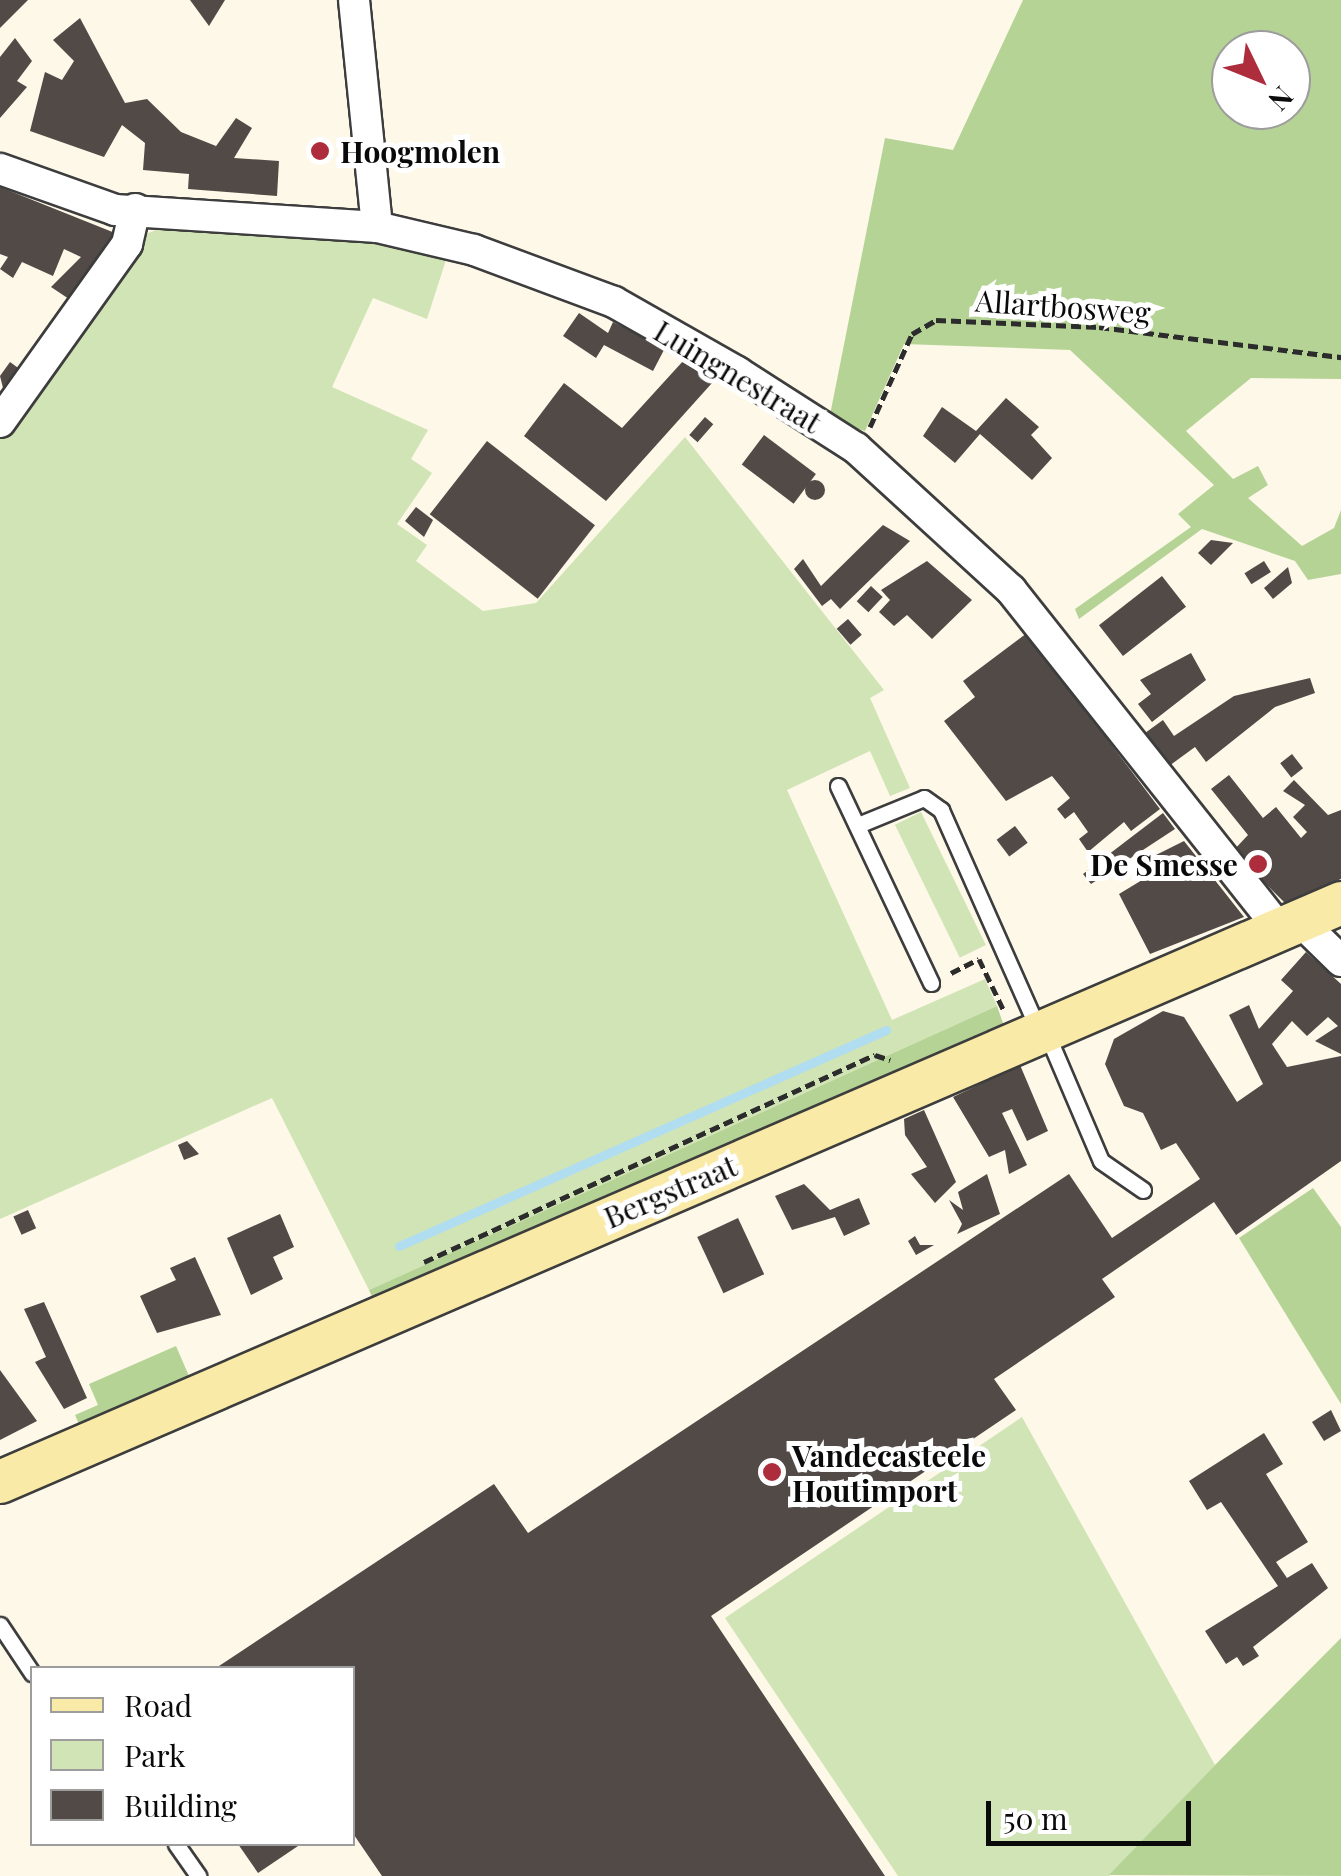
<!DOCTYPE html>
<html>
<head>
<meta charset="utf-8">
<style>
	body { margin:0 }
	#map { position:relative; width:1341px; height:1876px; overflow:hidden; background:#fdf8e8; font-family:"Playfair Display",serif }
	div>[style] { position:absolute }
	.green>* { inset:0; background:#d1e4b5; transform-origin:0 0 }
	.forest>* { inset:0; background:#b6d396 }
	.stream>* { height:9px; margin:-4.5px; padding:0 4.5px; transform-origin:4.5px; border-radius:4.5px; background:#b1ddf1 }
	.building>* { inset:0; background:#514a47; transform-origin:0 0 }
	.round { border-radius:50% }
	.path>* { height:5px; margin-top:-2.5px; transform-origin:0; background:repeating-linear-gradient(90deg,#2c2c2c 0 10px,transparent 0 15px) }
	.roads { filter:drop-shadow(2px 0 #3d3d3d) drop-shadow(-2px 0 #3d3d3d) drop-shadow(0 2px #3d3d3d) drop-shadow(0 -2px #3d3d3d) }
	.lane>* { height:15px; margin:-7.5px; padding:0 7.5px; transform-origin:7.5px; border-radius:7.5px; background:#fff }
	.street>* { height:30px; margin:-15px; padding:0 15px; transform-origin:15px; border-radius:15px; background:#fff }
	.secondary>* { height:42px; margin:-21px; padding:0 21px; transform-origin:21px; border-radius:21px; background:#f9eaa7 }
	.dots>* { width:28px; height:28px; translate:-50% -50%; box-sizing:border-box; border:5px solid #fff; border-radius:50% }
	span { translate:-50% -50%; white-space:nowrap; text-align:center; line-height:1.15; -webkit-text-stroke:10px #fff; paint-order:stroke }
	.poi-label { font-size:30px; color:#0a0a0a; font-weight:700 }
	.left { translate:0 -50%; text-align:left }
	.right { translate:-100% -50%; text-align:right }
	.street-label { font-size:30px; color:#0a0a0a }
	.legend { position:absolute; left:30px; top:1666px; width:325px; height:180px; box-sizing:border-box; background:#fff; border:2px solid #9d9d9d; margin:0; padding:12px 18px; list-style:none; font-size:30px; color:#0a0a0a }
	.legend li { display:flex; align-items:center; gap:20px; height:50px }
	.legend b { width:50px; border:2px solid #9d9d9d }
	.north { position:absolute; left:1211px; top:30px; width:100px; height:100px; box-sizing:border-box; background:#fff; border:2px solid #9d9d9d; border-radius:50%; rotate:133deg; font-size:28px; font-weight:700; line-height:40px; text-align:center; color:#0a0a0a }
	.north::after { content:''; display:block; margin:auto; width:35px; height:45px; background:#ae2d3c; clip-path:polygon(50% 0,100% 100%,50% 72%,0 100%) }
	.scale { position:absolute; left:986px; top:1801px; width:205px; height:45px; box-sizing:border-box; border:5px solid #0a0a0a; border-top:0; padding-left:12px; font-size:30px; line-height:35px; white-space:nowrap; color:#0a0a0a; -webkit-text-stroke:8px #fff; paint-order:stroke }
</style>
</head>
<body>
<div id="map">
	<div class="green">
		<div style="clip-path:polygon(161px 228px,379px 244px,446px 260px,427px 319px,373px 298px,332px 387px,428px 430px,411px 459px,432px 473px,397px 524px,427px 545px,416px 561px,483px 611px,536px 603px,685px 437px,884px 690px,870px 698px,910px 788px,890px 796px,870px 751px,787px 790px,892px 1020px,985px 979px,997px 1006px,369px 1290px,272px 1098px,0 1219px,0 437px,146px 234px)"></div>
		<div style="left:921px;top:812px;width:148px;height:29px;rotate:64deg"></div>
		<div style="clip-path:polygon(1022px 1417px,1215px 1765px,1109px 1876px,898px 1876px,725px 1618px)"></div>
	</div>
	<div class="forest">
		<div style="clip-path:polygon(evenodd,1023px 0,1341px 0,1341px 379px,1251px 378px,1186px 431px,1233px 479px,1258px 466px,1268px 485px,1248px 498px,1302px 546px,1334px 528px,1341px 510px,1341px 574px,1308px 580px,1295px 561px,1202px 529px,1079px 619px,1075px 609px,1191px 527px,1178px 514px,1214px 485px,1070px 350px,904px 344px,865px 431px,829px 420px,885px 138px,953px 150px,1023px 0,1231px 50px,1291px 50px,1291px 110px,1231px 110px,1231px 50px)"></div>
		<div style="clip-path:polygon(997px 1006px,1005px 1029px,377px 1308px,369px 1290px)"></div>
		<div style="clip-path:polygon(1313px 1188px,1341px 1227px,1341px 1404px,1239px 1238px)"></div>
		<div style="clip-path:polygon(176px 1346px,195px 1390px,85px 1438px,75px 1415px,98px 1405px,89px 1384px)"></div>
		<div style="clip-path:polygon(1341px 1638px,1341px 1876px,1109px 1875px,1215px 1765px)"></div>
	</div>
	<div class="stream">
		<div style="left:399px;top:1246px;width:533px;rotate:-23.92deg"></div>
	</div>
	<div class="building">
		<div style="clip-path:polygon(0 0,28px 0,0 28px)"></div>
		<div style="clip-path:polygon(190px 0,225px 0,209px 26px)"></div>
		<div style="clip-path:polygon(80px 18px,125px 103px,147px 99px,181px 132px,216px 146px,209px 156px,236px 118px,252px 128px,234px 158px,279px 161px,277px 196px,188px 189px,189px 174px,143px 170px,145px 143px,122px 125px,104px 157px,30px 131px,45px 72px,62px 80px,74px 61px,53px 40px)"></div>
		<div style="clip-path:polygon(15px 38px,32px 61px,17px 81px,27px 87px,0 118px,0 57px)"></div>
		<div class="round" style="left:307px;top:138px;width:26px;height:26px"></div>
		<div style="clip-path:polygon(0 187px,115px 233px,75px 303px,51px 287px,81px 257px,64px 249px,53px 276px,22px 262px,13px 278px,0 269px,8px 257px,0 254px)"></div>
		<div style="clip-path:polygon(579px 313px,608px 333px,613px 322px,665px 348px,653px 371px,604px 345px,596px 358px,563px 336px)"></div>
		<div style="clip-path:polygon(684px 360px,712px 383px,606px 501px,524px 436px,564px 383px,622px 428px)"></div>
		<div style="clip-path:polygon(10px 362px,25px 373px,6px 400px,0 376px)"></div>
		<div style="clip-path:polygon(1006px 398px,1039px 427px,1031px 435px,1052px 458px,1032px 480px,980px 434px,955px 463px,923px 436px,942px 407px,976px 431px)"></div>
		<div style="left:705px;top:417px;width:11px;height:24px;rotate:41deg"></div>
		<div style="left:764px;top:435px;width:65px;height:37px;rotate:37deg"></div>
		<div style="left:487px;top:441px;width:137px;height:93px;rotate:38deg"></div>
		<div class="round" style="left:805px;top:480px;width:20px;height:20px"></div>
		<div style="clip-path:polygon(416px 507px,433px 520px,424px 537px,405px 521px)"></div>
		<div style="clip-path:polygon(883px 525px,910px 541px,840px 609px,831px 599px,822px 606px,794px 569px,803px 559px,821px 586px)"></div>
		<div style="clip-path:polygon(1211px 540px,1233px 543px,1211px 565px,1198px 553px)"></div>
		<div style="clip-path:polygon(927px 561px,972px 600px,932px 639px,907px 615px,894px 626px,879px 612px,890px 600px,881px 590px)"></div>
		<div style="left:1264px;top:561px;width:13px;height:23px;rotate:58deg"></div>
		<div style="clip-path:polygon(1288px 567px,1292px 583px,1273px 599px,1264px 588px)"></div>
		<div style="left:1162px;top:576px;width:39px;height:80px;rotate:52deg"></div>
		<div style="left:871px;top:586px;width:16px;height:21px;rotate:43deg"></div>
		<div style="left:848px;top:619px;width:21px;height:15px;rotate:49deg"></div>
		<div style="clip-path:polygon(1027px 633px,1160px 809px,1131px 831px,1124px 822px,1088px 852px,1079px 839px,1088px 832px,1074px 812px,1065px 819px,1057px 809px,1070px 798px,1052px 776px,1006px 801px,944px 721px,975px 697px,963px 681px)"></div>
		<div style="clip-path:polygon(1191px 653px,1206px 680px,1152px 722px,1138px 704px,1151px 694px,1140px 680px)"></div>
		<div style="clip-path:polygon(1310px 678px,1315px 693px,1275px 707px,1206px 762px,1195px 747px,1169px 766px,1145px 733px,1163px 720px,1174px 736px,1234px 696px)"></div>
		<div style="left:1292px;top:754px;width:18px;height:15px;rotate:52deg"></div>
		<div style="clip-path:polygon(1229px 775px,1263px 818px,1276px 807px,1301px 838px,1307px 832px,1293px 817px,1305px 805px,1283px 791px,1294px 780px,1328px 815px,1341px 810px,1341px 879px,1285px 903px,1233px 851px,1248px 835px,1211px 789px)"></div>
		<div style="clip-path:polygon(1163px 813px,1175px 829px,1091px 884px,1083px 874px)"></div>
		<div style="left:1015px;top:826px;width:21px;height:23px;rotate:53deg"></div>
		<div style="clip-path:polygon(1184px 841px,1244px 917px,1150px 954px,1119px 894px,1157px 871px,1148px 859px)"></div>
		<div style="clip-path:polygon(1306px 952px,1341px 984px,1341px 1054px,1315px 1041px,1338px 1026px,1328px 1017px,1307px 1036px,1292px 1021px,1272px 1044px,1287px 1067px,1341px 1056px,1341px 1161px,1236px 1235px,1214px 1202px,1102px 1279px,1115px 1297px,994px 1379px,1016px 1410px,711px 1616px,885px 1876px,382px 1876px,352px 1832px,352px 1668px,216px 1668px,494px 1484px,528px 1533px,1069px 1174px,1112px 1238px,1200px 1179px,1176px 1143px,1161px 1150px,1143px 1113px,1124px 1106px,1105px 1064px,1114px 1039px,1163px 1011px,1184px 1017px,1237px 1102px,1263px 1084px,1229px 1015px,1249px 1005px,1259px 1029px,1293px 991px,1281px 980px)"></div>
		<div style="clip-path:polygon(1020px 1065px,1048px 1131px,1027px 1141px,1012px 1109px,1002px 1113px,1027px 1165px,1009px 1174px,1005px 1150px,989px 1157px,953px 1097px)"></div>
		<div style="clip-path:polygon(924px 1110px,956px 1182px,935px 1203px,911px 1174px,927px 1167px,905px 1135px,904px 1119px)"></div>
		<div style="clip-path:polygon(187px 1141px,199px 1154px,184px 1160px,178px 1145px)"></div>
		<div style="clip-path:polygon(987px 1174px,1000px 1214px,957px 1234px,962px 1224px,949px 1200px,963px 1210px,958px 1192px)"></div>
		<div style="clip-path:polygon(804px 1184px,830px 1210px,859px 1198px,870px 1224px,844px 1236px,835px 1217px,792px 1230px,775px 1196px)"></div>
		<div style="left:28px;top:1210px;width:20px;height:16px;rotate:66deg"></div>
		<div style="clip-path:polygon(280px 1214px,294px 1247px,273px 1257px,283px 1279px,251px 1295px,227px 1238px)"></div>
		<div style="left:738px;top:1218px;width:62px;height:45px;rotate:65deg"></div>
		<div style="clip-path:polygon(915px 1236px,920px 1245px,934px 1245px,916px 1255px,908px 1241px)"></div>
		<div style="clip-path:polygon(195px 1257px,221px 1315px,157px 1333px,140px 1296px,176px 1280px,170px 1268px)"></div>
		<div style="clip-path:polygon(44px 1302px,87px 1398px,64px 1409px,35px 1362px,46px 1357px,24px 1309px)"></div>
		<div style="clip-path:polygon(0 1370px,37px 1421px,0 1440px)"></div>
		<div style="clip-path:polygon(1331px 1410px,1341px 1431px,1324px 1441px,1312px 1422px)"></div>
		<div style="clip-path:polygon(1264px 1433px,1283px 1464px,1266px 1474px,1308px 1542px,1276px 1562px,1287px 1578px,1312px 1563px,1328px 1588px,1253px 1647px,1259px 1656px,1243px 1666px,1237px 1657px,1226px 1664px,1205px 1631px,1278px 1586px,1221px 1502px,1207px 1510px,1189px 1481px)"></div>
		<div style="clip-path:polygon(238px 1844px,301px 1844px,258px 1873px)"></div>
	</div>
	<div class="path">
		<div style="left:870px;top:427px;width:102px;rotate:-65.7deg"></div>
		<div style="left:912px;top:334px;width:28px;rotate:-30deg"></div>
		<div style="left:936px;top:320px;width:163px;rotate:2.5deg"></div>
		<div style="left:1099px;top:327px;width:244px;rotate:7.1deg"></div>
		<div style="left:951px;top:973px;width:31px;rotate:-27deg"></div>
		<div style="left:979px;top:959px;width:58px;rotate:64.3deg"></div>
		<div style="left:424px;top:1262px;width:496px;rotate:-24.7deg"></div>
		<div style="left:875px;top:1055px;width:16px;rotate:18deg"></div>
	</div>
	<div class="roads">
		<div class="lane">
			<div style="left:838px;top:786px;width:218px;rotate:64.7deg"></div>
			<div style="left:858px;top:825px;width:71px;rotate:-22.2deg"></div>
			<div style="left:924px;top:798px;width:21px;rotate:35deg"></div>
			<div style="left:941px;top:810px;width:242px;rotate:66.1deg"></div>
			<div style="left:1046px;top:1032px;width:140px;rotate:66.9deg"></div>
			<div style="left:1101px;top:1161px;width:51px;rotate:34.6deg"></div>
			<div style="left:0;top:1625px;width:58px;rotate:56.3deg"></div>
			<div style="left:176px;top:1844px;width:39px;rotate:55deg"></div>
		</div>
		<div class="street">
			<div style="left:354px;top:0;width:228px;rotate:84.2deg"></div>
			<div style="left:0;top:169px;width:122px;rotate:19.6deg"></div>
			<div style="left:115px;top:210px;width:263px;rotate:3.7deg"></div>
			<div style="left:377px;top:227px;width:100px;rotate:13.3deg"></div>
			<div style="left:474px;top:250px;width:149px;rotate:20.4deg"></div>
			<div style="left:614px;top:302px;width:142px;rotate:29.6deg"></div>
			<div style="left:737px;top:372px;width:141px;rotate:32.6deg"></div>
			<div style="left:856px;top:448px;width:210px;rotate:42.5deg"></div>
			<div style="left:1011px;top:590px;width:430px;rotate:51.6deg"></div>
			<div style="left:0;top:422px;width:219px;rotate:-54.5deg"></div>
			<div style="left:127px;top:244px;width:36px;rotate:-77deg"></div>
			<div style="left:1298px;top:919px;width:60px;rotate:44.3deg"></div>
		</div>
		<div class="secondary">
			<div style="left:0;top:1482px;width:1461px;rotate:-23.35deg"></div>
		</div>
	</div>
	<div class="dots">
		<div style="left:320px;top:151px;background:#ae2d3c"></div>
		<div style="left:1258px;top:864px;background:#ae2d3c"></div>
		<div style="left:772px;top:1472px;background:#ae2d3c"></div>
	</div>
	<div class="poi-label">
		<span class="left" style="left:340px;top:151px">Hoogmolen</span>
		<span class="right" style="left:1238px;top:864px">De Smesse</span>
		<span class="left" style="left:792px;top:1472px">Vandecasteele<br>Houtimport</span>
	</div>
	<div class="street-label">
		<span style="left:1063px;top:306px;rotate:4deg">Allartbosweg</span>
		<span style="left:738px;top:376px;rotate:31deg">Luingnestraat</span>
		<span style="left:670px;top:1191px;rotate:-23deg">Bergstraat</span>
	</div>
	<ul class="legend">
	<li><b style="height:12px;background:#f9eaa7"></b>Road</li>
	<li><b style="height:28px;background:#d1e4b5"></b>Park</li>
	<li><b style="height:28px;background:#514a47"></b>Building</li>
	</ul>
	<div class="north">N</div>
	<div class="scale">50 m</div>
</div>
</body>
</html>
